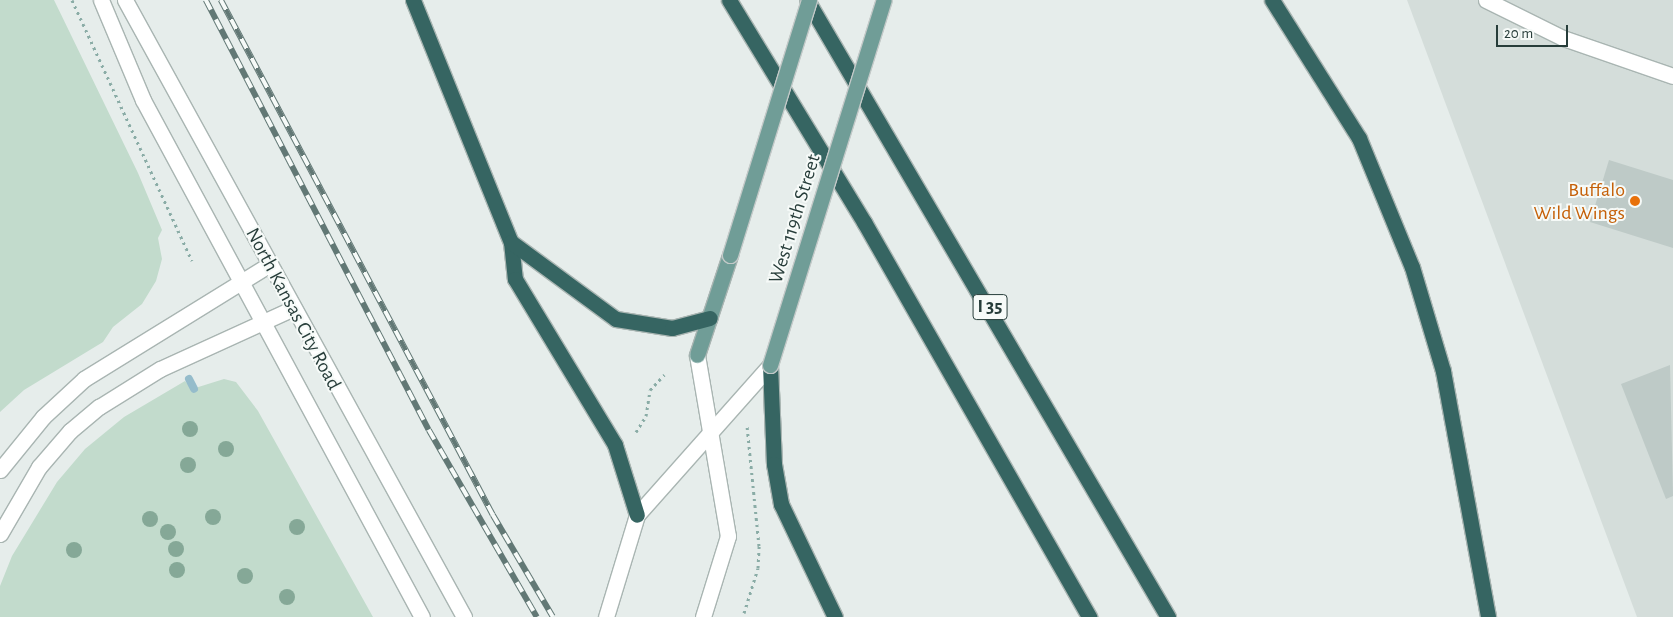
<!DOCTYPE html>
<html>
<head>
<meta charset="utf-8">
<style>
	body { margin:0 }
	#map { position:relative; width:1673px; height:617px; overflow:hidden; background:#e6edeb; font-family:"Alegreya Sans",sans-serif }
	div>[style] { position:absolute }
	.built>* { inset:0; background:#d4ddda }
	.green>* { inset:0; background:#c2dbcc }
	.stream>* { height:8px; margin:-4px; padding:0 4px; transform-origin:4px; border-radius:4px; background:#95bccb }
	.building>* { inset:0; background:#becac7 }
	.path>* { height:3px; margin-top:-1.5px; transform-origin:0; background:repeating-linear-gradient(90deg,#8aaca6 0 2.5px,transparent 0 6.5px) }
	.roads { filter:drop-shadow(1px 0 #a9b5b2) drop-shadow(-1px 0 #a9b5b2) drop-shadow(0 1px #a9b5b2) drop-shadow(0 -1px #a9b5b2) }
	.street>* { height:15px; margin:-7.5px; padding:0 7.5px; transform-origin:7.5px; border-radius:7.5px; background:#fff }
	.secondary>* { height:15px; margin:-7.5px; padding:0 7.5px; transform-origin:7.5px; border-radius:7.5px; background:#fff }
	.primary>* { height:15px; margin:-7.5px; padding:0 7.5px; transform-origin:7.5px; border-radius:7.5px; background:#709d97 }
	.highway>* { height:15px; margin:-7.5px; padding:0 7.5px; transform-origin:7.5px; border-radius:7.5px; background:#366562 }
	.rail>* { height:5.5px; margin-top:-2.75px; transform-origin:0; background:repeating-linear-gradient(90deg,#f6faf8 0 11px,#627875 0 22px); box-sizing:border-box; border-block:1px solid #627875 }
	.bridges { filter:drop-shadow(1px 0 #c3c9c8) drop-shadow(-1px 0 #c3c9c8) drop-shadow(0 1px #c3c9c8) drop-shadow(0 -1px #c3c9c8) }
	.primary-bridge>* { height:15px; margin:-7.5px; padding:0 7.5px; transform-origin:7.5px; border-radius:7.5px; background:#709d97 }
	.trees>* { width:16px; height:16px; margin:-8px; border-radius:50%; background:#85a897 }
	.dots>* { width:14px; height:14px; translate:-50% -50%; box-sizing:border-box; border:2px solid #f6faf8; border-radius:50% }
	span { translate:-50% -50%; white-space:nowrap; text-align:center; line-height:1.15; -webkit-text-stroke:4px #f6faf8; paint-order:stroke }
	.shield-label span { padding:1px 4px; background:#f6faf8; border:1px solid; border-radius:4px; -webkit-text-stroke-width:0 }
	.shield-label { font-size:19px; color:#273d3a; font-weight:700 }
	.food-label { font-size:20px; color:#c56008 }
	.right { translate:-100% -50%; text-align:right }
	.street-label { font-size:20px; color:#273d3a }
	.scale { position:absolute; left:1496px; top:25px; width:72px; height:22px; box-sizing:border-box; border:2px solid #273d3a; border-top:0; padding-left:6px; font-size:15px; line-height:18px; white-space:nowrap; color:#273d3a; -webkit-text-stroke:4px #f6faf8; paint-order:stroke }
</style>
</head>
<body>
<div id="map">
	<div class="built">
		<div style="clip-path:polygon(1407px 0,1673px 0,1673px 617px,1637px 617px)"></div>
	</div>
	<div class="green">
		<div style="clip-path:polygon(0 0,54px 0,138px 173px,162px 230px,158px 238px,162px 259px,156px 281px,142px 304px,113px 327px,103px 342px,24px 390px,0 412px)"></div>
		<div style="clip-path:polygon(224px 379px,236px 382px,258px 411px,373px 617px,0 617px,0 586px,12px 556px,57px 482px,85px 449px,124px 417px,185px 381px,192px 389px)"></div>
	</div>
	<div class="stream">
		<div style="left:189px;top:379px;width:11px;rotate:63deg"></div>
	</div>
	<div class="building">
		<div style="clip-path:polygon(1609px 160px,1673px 180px,1673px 248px,1590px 222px)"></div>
		<div style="clip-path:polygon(1670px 365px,1673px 496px,1666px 499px,1621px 384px)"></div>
	</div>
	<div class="path">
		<div style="left:72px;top:0;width:287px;rotate:65.3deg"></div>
		<div style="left:636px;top:432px;width:19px;rotate:-58deg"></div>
		<div style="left:646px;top:416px;width:26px;rotate:-81deg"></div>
		<div style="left:650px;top:390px;width:21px;rotate:-47deg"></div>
		<div style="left:744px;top:613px;width:47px;rotate:-72.7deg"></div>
		<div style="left:758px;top:568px;width:22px;rotate:-87deg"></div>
		<div style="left:759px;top:546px;width:122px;rotate:-95.7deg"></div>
	</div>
	<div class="roads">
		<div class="street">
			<div style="left:1486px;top:0;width:86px;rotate:26.3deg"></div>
			<div style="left:1563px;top:38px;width:116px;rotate:19.1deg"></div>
		</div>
		<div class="secondary">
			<div style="left:101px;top:0;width:108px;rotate:67.2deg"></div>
			<div style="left:143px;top:100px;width:587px;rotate:61.65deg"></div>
			<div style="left:125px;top:0;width:704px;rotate:61.21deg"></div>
			<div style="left:697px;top:355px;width:184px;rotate:80.3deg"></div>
			<div style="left:728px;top:536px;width:85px;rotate:107.2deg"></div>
			<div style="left:0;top:470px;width:68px;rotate:-50.9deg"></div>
			<div style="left:43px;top:417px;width:56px;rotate:-42.8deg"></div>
			<div style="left:84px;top:379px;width:219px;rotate:-31.7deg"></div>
			<div style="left:0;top:534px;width:78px;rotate:-59.8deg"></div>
			<div style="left:39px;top:467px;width:48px;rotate:-49.3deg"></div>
			<div style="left:70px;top:431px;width:38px;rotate:-40deg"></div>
			<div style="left:99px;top:407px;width:72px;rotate:-31.9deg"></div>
			<div style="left:160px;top:369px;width:147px;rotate:-24.5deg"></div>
			<div style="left:606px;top:617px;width:107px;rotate:-73.1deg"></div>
			<div style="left:637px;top:515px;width:200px;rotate:-48.4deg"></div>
		</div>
		<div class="primary">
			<div style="left:697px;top:355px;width:105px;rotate:-71.7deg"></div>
		</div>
		<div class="highway">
			<div style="left:413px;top:0;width:261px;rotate:68deg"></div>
			<div style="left:511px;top:242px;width:37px;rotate:84deg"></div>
			<div style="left:515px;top:279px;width:194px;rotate:58.9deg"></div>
			<div style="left:615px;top:445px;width:73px;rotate:72.6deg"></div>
			<div style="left:729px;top:0;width:260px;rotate:58.7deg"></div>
			<div style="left:864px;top:222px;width:455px;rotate:60.3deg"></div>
			<div style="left:807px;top:0;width:715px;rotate:59.67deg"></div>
			<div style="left:1272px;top:0;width:163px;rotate:57.8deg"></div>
			<div style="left:1359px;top:138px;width:139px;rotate:67.7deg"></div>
			<div style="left:1412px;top:267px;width:109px;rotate:73.4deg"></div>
			<div style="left:1443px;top:371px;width:250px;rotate:79.6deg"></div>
			<div style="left:511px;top:242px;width:130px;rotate:36.3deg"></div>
			<div style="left:616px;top:319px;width:57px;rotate:9.1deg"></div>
			<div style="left:672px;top:328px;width:39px;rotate:-15deg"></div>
			<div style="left:770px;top:365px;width:99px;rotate:87.7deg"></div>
			<div style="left:774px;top:464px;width:41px;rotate:80.1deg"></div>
			<div style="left:781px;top:504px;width:125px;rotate:64.5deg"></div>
		</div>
	</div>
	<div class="rail">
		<div style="left:206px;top:0;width:484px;rotate:62.6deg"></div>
		<div style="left:429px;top:430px;width:216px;rotate:60deg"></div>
		<div style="left:221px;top:0;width:582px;rotate:62.16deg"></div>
		<div style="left:493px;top:515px;width:118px;rotate:59.5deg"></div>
	</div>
	<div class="bridges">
		<div class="primary-bridge">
			<div style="left:730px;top:255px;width:267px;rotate:-72.8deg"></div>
			<div style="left:770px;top:365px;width:382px;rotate:-72.7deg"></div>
		</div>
	</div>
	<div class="trees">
		<div style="left:190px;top:429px"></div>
		<div style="left:226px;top:449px"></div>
		<div style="left:188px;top:465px"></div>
		<div style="left:213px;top:517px"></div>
		<div style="left:150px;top:519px"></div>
		<div style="left:297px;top:527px"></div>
		<div style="left:168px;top:532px"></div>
		<div style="left:176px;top:549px"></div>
		<div style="left:74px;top:550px"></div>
		<div style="left:177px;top:570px"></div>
		<div style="left:245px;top:576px"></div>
		<div style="left:287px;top:597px"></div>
	</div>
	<div class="dots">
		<div style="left:1635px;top:201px;background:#e8710a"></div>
	</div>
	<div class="shield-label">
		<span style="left:990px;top:307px">I 35</span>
	</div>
	<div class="food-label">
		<span class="right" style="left:1625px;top:202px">Buffalo<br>Wild Wings</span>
	</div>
	<div class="street-label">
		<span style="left:795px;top:219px;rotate:-73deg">West 119th Street</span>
		<span style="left:293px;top:309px;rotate:62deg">North Kansas City Road</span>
	</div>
	<div class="scale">20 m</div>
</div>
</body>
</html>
